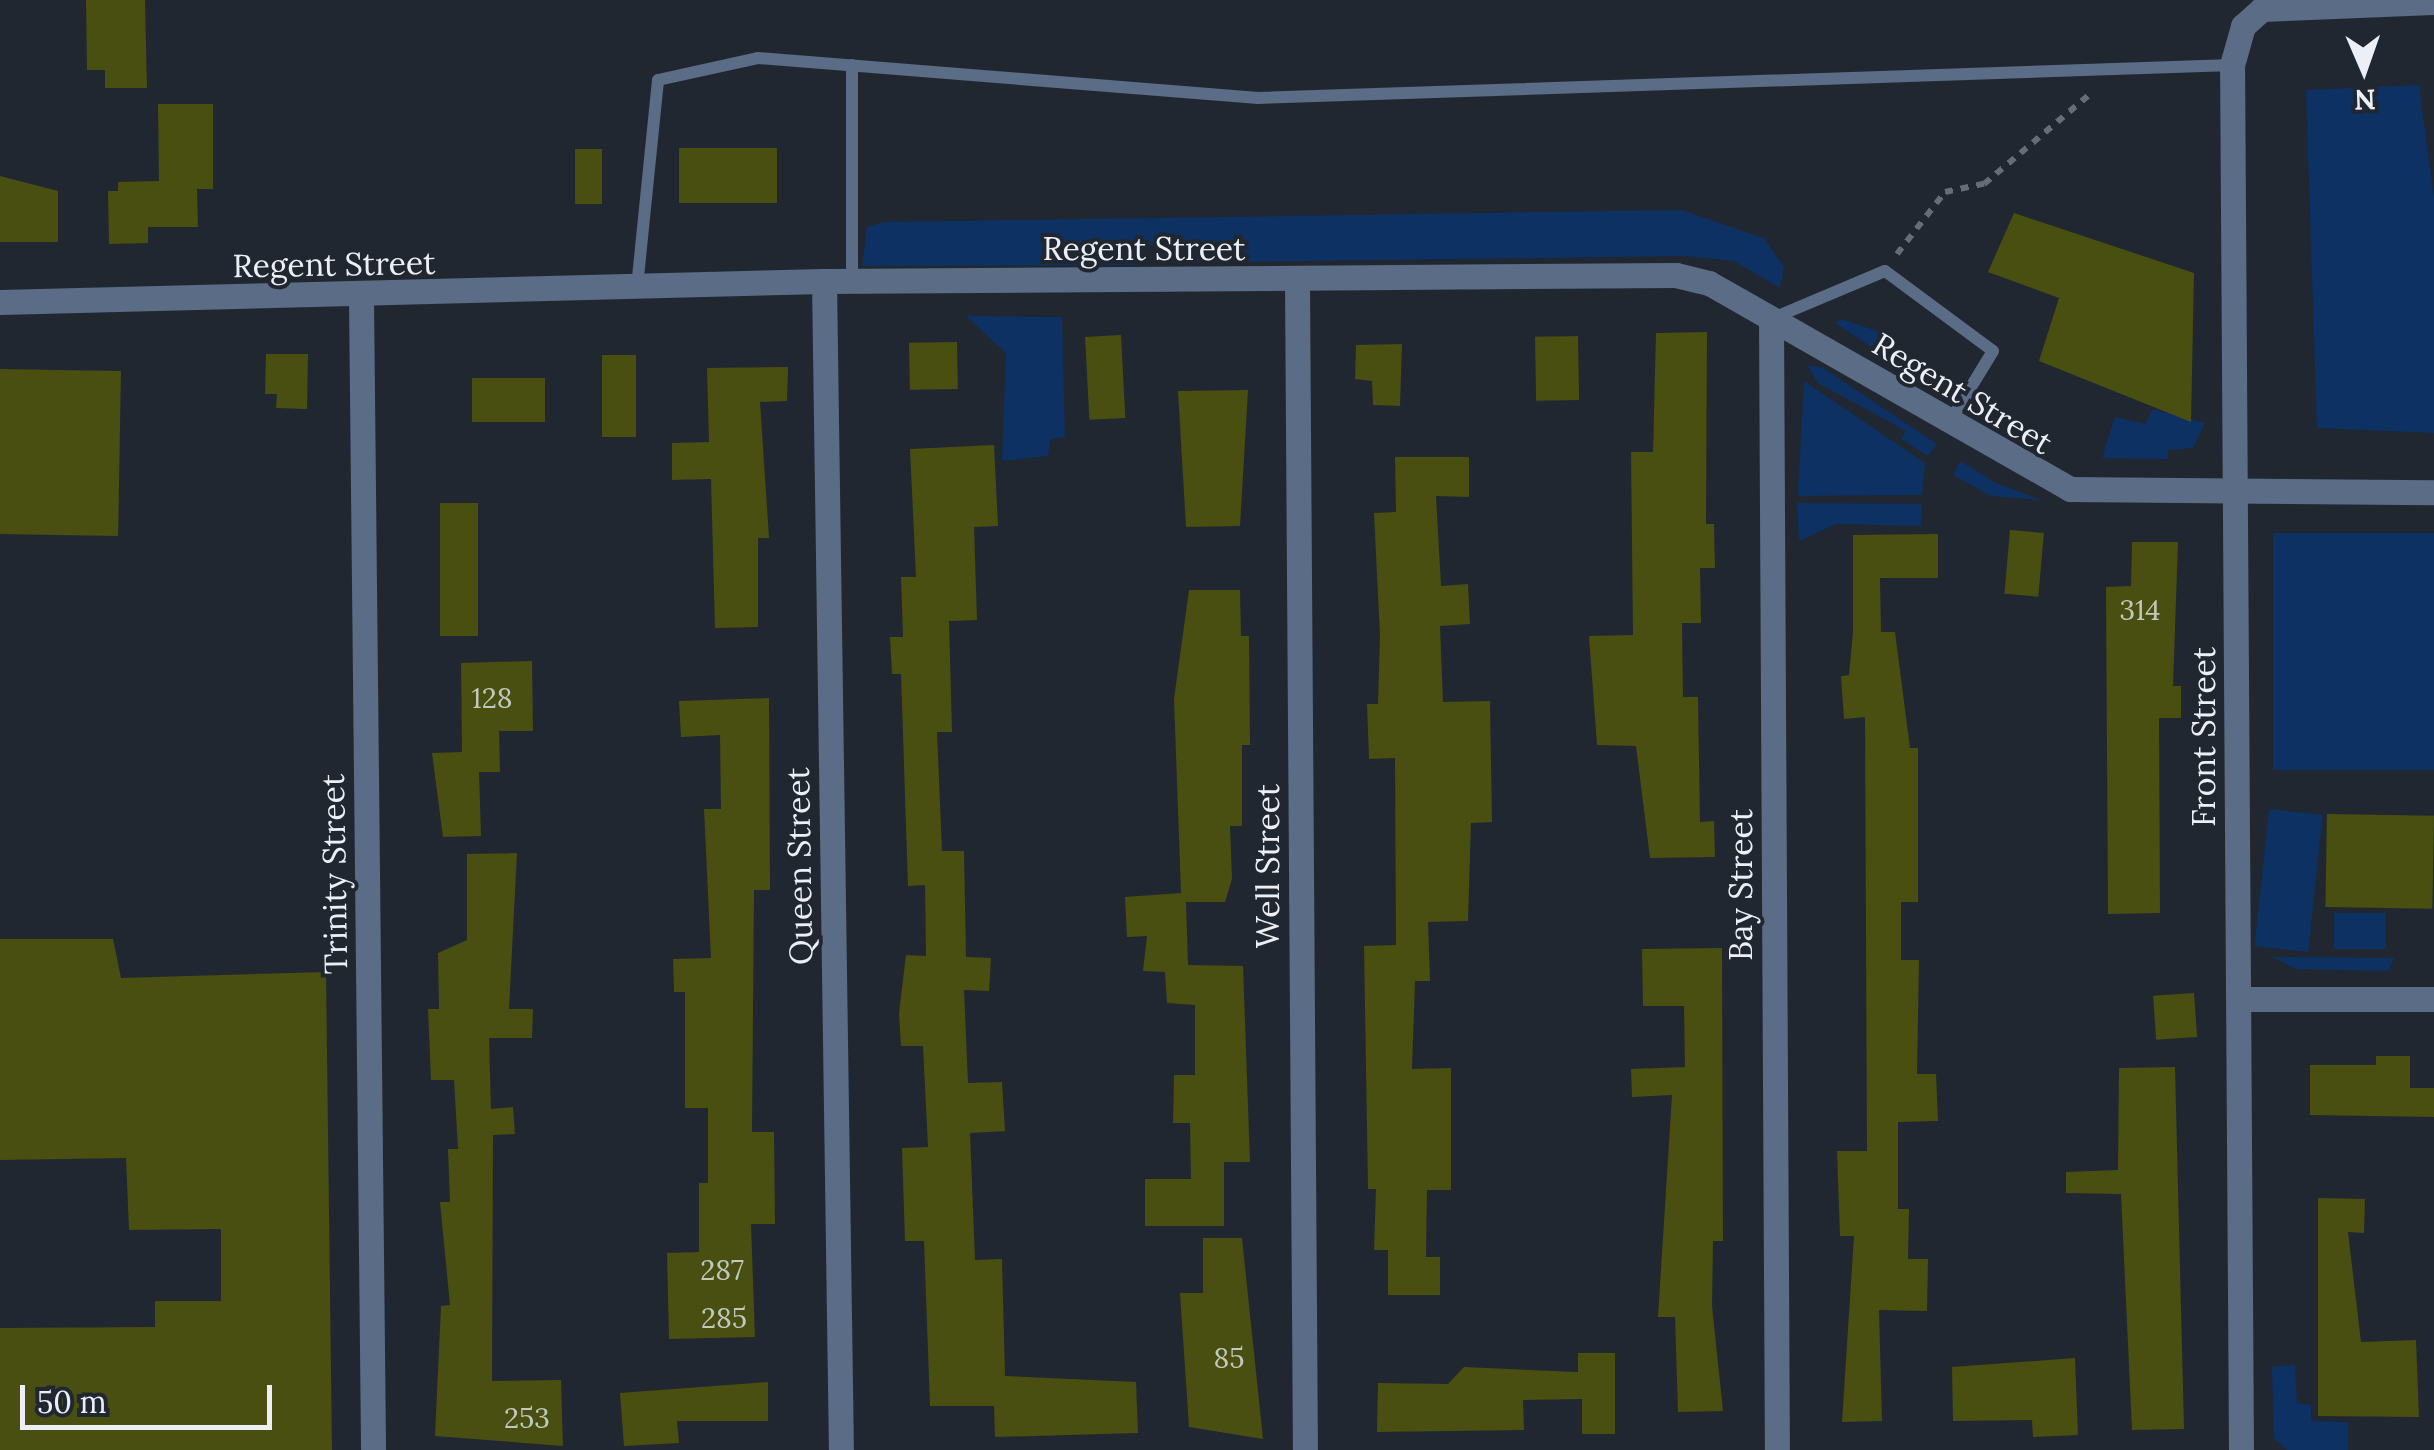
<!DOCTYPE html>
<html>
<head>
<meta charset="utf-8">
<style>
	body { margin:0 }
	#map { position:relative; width:2434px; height:1450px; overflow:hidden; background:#212730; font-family:Lora,serif }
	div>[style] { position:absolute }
	.green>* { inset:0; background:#0c3162; transform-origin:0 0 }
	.building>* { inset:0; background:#484f11; transform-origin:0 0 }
	.path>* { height:6px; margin-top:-3px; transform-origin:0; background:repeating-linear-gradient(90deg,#686d75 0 8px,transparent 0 16px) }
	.service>* { height:12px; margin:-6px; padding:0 6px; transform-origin:6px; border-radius:6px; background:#5a6c86 }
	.minor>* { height:25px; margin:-12.5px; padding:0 12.5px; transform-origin:12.5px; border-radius:12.5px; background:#5a6c86 }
	.tertiary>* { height:25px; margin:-12.5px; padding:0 12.5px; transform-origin:12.5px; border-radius:12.5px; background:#5a6c86 }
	span { translate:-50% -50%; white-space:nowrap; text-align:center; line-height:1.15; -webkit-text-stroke:8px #212730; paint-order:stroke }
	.number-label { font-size:28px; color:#c3c8bd }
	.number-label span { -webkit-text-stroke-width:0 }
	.street-label { font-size:32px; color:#ecf0f6 }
	.north { position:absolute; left:2314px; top:20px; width:100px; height:100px; -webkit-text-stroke:8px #212730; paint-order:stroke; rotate:178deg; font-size:28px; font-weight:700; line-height:40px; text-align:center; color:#ecf0f6 }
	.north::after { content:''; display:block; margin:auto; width:35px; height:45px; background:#ecf0f6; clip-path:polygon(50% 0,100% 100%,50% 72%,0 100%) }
	.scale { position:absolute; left:20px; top:1385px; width:252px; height:45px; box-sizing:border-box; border:5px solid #ecf0f6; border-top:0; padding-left:12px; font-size:30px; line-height:35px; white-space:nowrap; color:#ecf0f6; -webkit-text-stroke:8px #212730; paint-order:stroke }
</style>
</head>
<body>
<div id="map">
	<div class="green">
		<div style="clip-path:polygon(2419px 85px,2434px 198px,2434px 433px,2317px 428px,2306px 90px)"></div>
		<div style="clip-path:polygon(1681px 210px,1764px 238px,1784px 267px,1780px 288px,1734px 261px,1686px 256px,1158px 263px,1157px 246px,1142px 245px,1138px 265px,862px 266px,867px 227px,884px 222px)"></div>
		<div style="clip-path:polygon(966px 316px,1062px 317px,1065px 437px,1051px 439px,1048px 456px,1002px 461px,1006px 353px)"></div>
		<div style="clip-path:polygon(1842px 319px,1883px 333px,1941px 393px,1835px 323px)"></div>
		<div style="clip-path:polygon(1807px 365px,1823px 368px,1937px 444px,1928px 456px,1901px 439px,1906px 431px,1818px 383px)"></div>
		<div style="clip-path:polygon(1804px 381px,1925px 463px,1922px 495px,1798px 496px)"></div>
		<div style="clip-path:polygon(2153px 409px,2205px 423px,2193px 448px,2168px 450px,2168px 459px,2102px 458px,2115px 417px,2145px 424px)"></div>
		<div style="clip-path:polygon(1960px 461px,1996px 483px,2041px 500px,1991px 496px,1953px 475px)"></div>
		<div style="clip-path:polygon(1797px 503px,1922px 504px,1921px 526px,1836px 524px,1799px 541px)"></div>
		<div style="left:2434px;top:533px;width:237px;height:161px;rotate:90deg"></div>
		<div style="left:2269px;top:809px;width:54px;height:138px;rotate:6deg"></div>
		<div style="left:2334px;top:913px;width:52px;height:36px"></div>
		<div style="clip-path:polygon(2272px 957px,2395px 958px,2387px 971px,2296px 969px)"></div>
		<div style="clip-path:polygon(2295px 1365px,2297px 1403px,2311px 1405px,2311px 1421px,2348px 1422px,2348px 1450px,2287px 1450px,2274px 1438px,2272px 1367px)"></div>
	</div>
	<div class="building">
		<div style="clip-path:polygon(86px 0,145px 0,147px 88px,105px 88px,105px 70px,87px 70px)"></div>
		<div style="clip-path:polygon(158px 104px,213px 104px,213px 189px,197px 189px,198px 227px,148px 227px,148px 243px,109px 244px,108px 191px,118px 191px,118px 182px,159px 181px)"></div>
		<div style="left:679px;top:148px;width:98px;height:55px"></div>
		<div style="left:575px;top:149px;width:27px;height:55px"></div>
		<div style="clip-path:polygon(0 176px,58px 191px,58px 242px,0 242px)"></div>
		<div style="clip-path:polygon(2014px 213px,2194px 273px,2191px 422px,2039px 361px,2059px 298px,1988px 272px)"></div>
		<div style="clip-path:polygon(1707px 332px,1706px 524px,1714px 524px,1715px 568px,1700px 568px,1701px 623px,1682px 623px,1683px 697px,1698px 697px,1700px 822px,1714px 821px,1715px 857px,1650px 858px,1636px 746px,1597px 745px,1589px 636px,1633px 635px,1631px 452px,1653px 452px,1656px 333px)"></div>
		<div style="left:1121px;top:335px;width:83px;height:36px;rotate:87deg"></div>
		<div style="left:1578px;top:336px;width:64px;height:43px;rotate:89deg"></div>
		<div style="left:957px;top:342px;width:47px;height:48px;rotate:89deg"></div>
		<div style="clip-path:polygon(1402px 344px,1400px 406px,1373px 405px,1372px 381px,1355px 379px,1356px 345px)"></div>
		<div style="clip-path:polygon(266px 354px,308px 354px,307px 409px,276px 408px,277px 394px,265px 394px)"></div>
		<div style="left:602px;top:355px;width:34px;height:82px"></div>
		<div style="clip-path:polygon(788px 367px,787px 401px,760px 402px,769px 538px,758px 538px,758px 627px,715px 628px,711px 479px,672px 480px,672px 443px,709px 442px,707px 368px)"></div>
		<div style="left:0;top:369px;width:121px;height:165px;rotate:1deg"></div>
		<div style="left:472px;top:378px;width:73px;height:44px"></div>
		<div style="clip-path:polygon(1248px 390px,1240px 526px,1186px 527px,1178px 391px)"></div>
		<div style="clip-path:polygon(994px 445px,998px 526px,974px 527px,977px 620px,949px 621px,952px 732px,937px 732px,942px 851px,964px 851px,966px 957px,991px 958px,989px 991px,964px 990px,968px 1083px,1002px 1082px,1005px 1131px,970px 1133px,975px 1260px,1002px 1259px,1005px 1376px,1136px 1382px,1138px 1433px,995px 1437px,994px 1406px,930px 1406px,924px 1241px,905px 1241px,902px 1148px,928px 1147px,923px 1046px,901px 1046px,899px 1013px,906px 955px,926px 956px,925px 885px,908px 886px,901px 674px,892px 674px,890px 637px,903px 637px,901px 577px,916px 577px,910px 449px)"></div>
		<div style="clip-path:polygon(1395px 457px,1469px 457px,1469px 497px,1436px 496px,1441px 586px,1468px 584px,1470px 624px,1440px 626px,1443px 702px,1490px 701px,1492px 822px,1471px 823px,1468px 921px,1428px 922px,1430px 981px,1415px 981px,1412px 1069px,1451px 1068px,1451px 1190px,1427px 1190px,1426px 1257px,1440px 1257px,1440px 1295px,1388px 1295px,1388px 1250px,1374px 1250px,1376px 1189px,1368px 1189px,1364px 946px,1396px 945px,1395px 758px,1369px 759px,1367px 704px,1378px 704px,1380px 636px,1374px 513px,1396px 512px)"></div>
		<div style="left:440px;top:503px;width:38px;height:133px"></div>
		<div style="left:2010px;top:530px;width:34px;height:64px;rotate:5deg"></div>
		<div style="clip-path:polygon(1938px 534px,1938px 578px,1880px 578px,1881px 632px,1895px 632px,1910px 748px,1918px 748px,1918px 902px,1901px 902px,1901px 960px,1919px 960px,1917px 1074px,1936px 1074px,1938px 1121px,1898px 1122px,1898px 1209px,1909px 1209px,1908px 1259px,1928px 1259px,1927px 1311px,1879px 1310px,1882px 1421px,1842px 1422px,1854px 1236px,1840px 1236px,1837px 1151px,1867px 1151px,1865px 717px,1844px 719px,1841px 676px,1849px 675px,1853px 632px,1853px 535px)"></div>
		<div style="clip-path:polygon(2132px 542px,2178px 542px,2173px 686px,2181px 686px,2181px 718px,2159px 718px,2160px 913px,2108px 914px,2106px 587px,2131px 586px)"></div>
		<div style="clip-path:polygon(1189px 590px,1240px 590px,1241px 636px,1249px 636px,1250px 745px,1242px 745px,1242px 826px,1230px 826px,1232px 879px,1225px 902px,1186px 902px,1188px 965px,1243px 966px,1250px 1162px,1224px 1162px,1224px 1226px,1145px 1226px,1145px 1179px,1191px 1179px,1190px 1123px,1173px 1123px,1174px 1075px,1195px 1075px,1195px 1005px,1167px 1003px,1165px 972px,1143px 971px,1147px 936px,1127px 937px,1125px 897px,1181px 893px,1174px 699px)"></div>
		<div style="clip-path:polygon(532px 661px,533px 731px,499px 731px,500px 772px,479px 772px,481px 836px,443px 837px,432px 753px,462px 752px,461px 663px)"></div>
		<div style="clip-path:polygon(769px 698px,770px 890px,754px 890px,752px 1132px,774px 1132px,775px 1224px,751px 1224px,755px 1337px,669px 1339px,667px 1253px,699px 1252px,699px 1183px,708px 1183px,708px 1108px,685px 1108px,685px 992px,674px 992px,673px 959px,711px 958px,704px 809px,721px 809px,720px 735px,681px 737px,679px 701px)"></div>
		<div style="left:2327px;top:814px;width:107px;height:93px;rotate:1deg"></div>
		<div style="clip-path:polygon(517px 853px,509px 1009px,533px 1009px,532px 1038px,489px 1038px,491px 1109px,513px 1107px,515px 1134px,493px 1135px,492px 1381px,561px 1380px,563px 1446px,435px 1436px,441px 1306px,450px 1305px,440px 1202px,450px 1202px,448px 1149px,458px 1149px,454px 1080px,431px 1080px,428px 1009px,439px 1009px,438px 953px,467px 940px,467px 854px)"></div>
		<div style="clip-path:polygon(0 939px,113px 939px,121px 978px,326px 972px,332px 1450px,0 1450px,0 1328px,155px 1327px,155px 1301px,221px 1301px,221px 1229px,129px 1230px,126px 1158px,0 1160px)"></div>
		<div style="clip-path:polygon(1722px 948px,1723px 1241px,1713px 1241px,1712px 1306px,1723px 1411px,1678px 1412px,1675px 1317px,1658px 1317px,1672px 1095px,1632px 1097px,1631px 1069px,1685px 1067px,1684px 1006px,1643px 1006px,1642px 949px)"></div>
		<div style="left:2194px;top:993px;width:44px;height:41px;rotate:86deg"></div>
		<div style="clip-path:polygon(2376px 1056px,2410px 1056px,2410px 1088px,2434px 1088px,2434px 1117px,2310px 1115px,2310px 1065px,2376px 1065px)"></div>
		<div style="clip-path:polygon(2175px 1067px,2184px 1429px,2132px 1430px,2121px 1194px,2066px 1193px,2066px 1172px,2118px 1170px,2119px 1068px)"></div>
		<div style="clip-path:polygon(2318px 1198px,2365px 1199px,2364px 1233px,2348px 1232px,2361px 1342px,2416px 1340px,2419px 1417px,2318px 1416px)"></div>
		<div style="clip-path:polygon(1203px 1238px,1242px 1238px,1263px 1439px,1189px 1427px,1180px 1293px,1203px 1293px)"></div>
		<div style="clip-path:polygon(1578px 1353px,1615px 1353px,1615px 1434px,1582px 1434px,1582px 1399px,1523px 1400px,1524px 1430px,1377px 1432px,1378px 1383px,1448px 1384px,1464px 1367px,1578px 1372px)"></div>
		<div style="clip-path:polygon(2075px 1358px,2078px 1435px,2033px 1437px,2032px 1420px,1953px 1421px,1952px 1367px)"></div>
		<div style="clip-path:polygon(768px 1382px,768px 1421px,677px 1421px,679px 1443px,624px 1446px,620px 1393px)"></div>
	</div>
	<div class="path">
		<div style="left:1897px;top:254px;width:78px;rotate:-52.3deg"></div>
		<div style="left:1945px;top:192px;width:40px;rotate:-12deg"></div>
		<div style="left:1984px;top:184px;width:139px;rotate:-40.3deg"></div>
	</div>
	<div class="service">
		<div style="left:852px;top:65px;width:216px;rotate:90deg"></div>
		<div style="left:637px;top:287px;width:208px;rotate:-84.2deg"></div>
		<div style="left:658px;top:80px;width:102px;rotate:-12.4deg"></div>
		<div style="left:758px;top:58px;width:502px;rotate:4.57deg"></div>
		<div style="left:1258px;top:98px;width:975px;rotate:-1.94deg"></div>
		<div style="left:1773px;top:318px;width:121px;rotate:-22.8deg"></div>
		<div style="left:1885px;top:271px;width:134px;rotate:36.5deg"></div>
		<div style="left:1993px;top:351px;width:84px;rotate:121.4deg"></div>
	</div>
	<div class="minor">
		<div style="left:824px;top:281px;width:1169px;rotate:89.17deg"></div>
		<div style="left:1297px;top:282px;width:1168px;rotate:89.61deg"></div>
		<div style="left:361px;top:298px;width:1152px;rotate:89.4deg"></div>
		<div style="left:0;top:302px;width:824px;rotate:-1.46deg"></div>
		<div style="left:824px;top:281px;width:852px;rotate:-0.4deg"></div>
		<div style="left:1676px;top:275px;width:34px;rotate:14deg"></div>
		<div style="left:1709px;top:283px;width:416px;rotate:29.7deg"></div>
		<div style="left:2070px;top:489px;width:364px;rotate:0.5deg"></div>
		<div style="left:1771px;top:319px;width:1131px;rotate:89.7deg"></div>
		<div style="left:2238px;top:999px;width:196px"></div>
	</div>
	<div class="tertiary">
		<div style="left:2241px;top:1450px;width:1385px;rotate:-90.37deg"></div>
		<div style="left:2232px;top:65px;width:41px;rotate:-74.2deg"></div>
		<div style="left:2243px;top:26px;width:25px;rotate:-42deg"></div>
		<div style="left:2262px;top:9px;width:172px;rotate:-2.3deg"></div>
	</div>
	<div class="number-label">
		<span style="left:2140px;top:610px">314</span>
		<span style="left:492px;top:698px">128</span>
		<span style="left:722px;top:1270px">287</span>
		<span style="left:724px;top:1318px">285</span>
		<span style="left:1229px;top:1358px">85</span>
		<span style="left:527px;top:1418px">253</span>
	</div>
	<div class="street-label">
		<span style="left:1144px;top:249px">Regent Street</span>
		<span style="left:334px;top:265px;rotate:-1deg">Regent Street</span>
		<span style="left:1962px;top:394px;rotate:31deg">Regent Street</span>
		<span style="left:2204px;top:737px;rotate:-90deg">Front Street</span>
		<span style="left:800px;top:866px;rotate:-91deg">Queen Street</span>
		<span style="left:1268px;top:866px;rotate:-90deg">Well Street</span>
		<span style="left:335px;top:874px;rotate:-91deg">Trinity Street</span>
		<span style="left:1741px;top:885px;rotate:-90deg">Bay Street</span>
	</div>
	<div class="north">N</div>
	<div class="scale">50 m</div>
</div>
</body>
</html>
